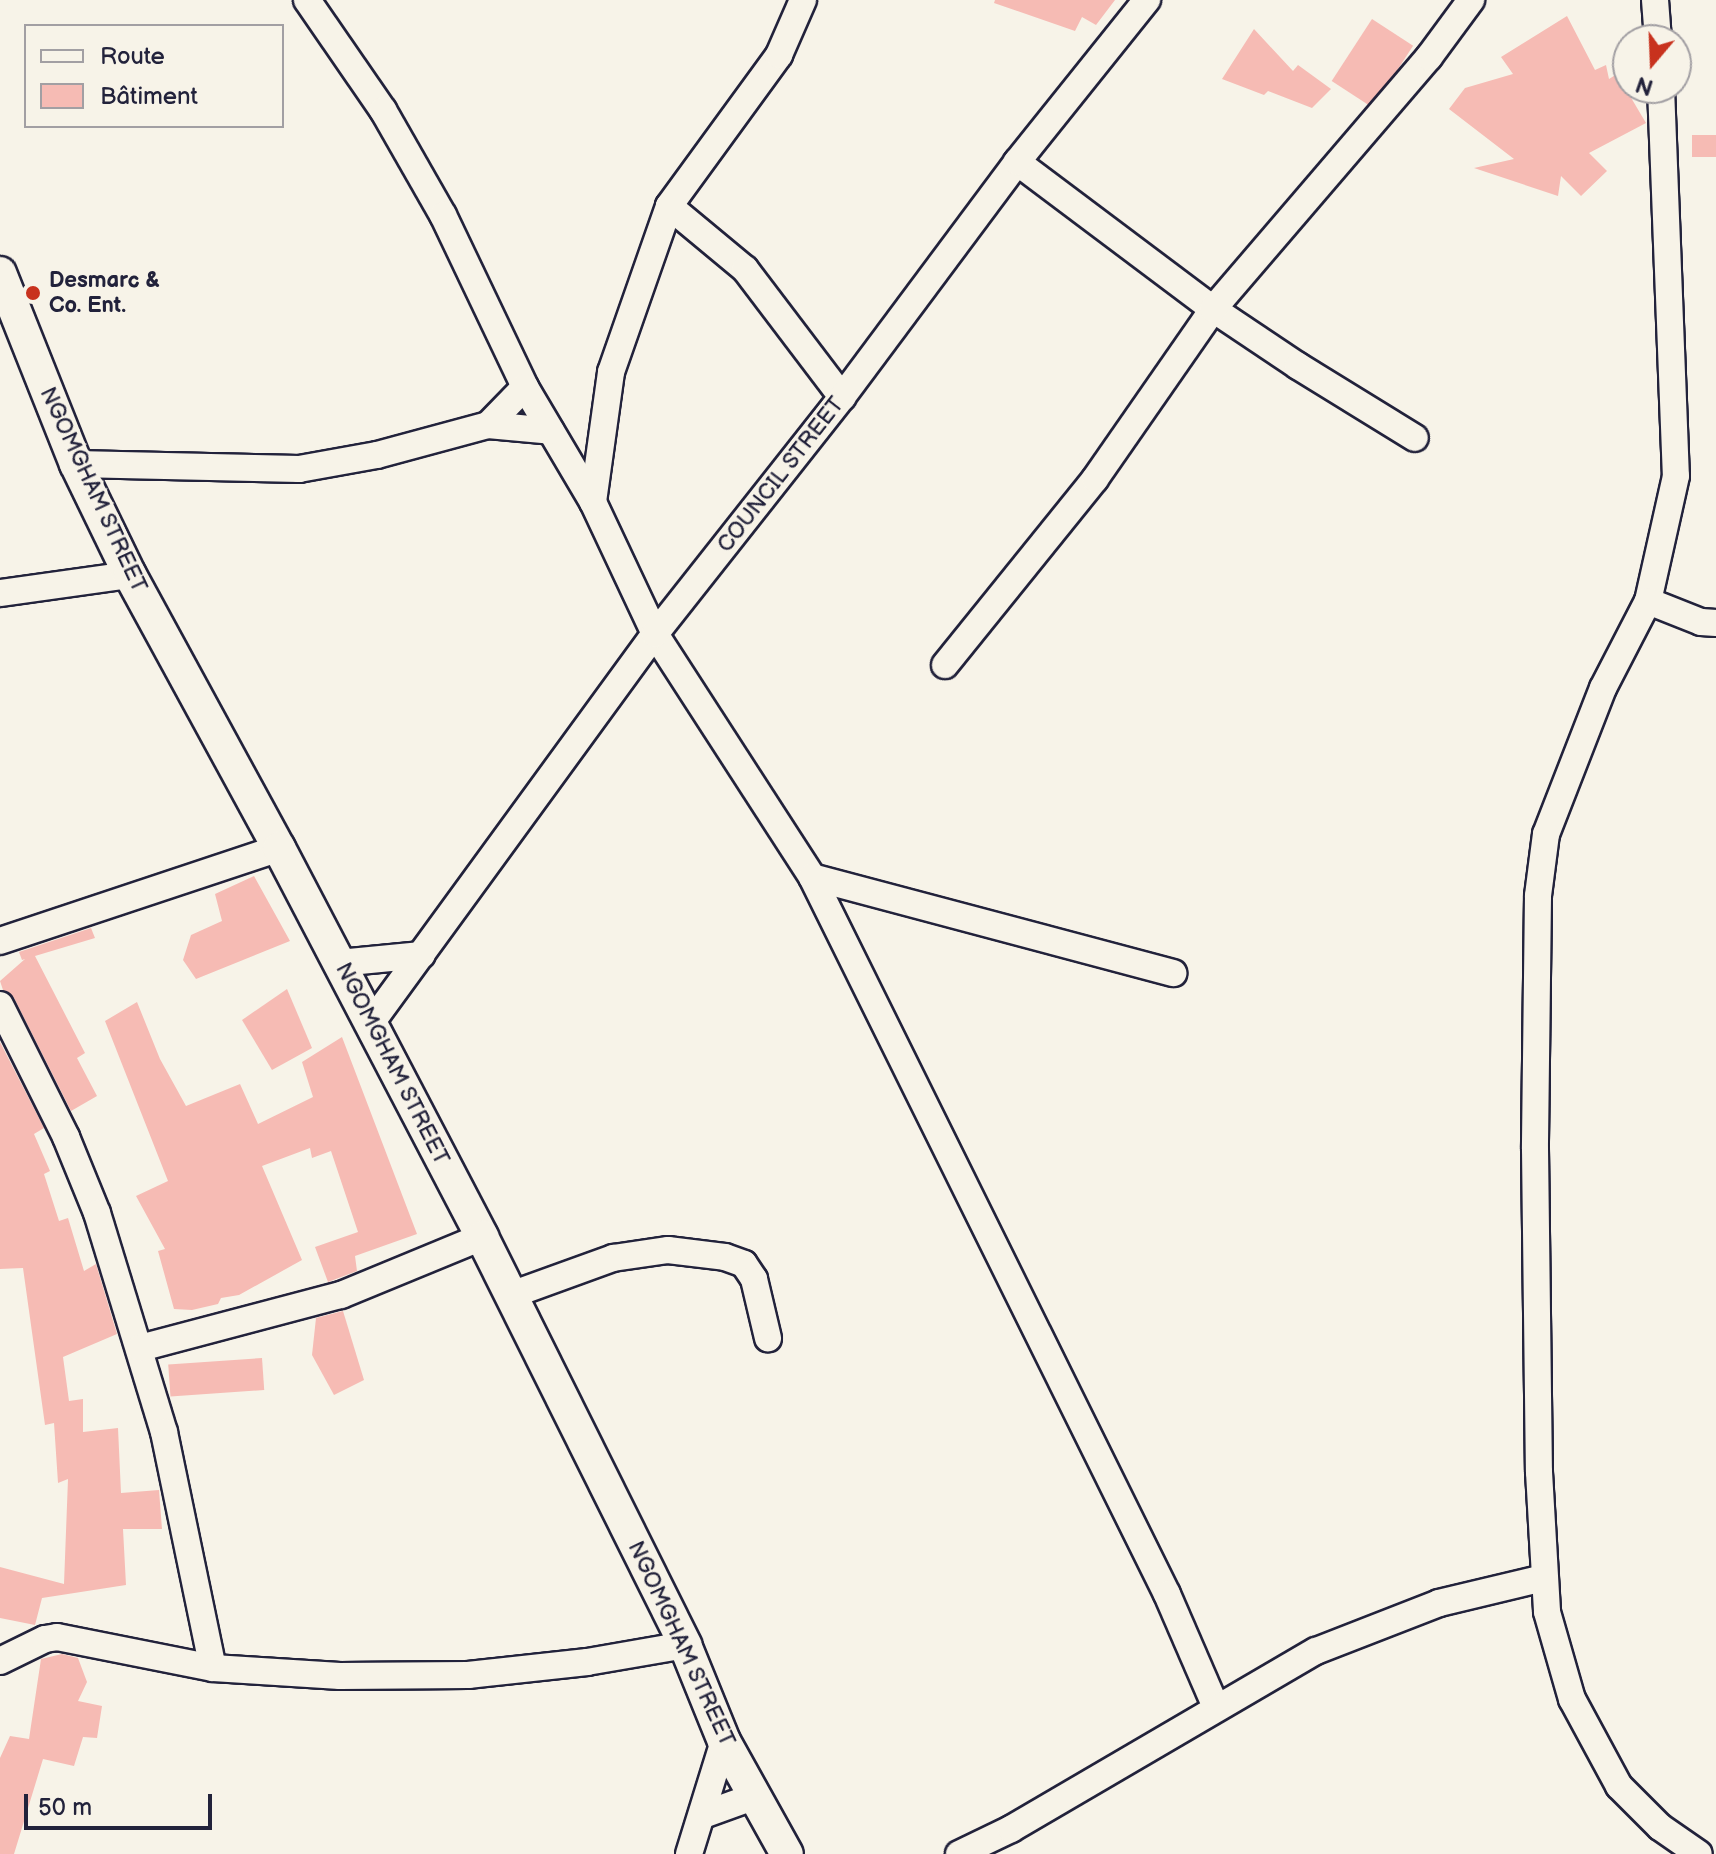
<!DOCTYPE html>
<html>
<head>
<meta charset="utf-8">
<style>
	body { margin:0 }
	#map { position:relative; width:1716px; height:1854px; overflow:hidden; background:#f7f3e8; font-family:"Balsamiq Sans",sans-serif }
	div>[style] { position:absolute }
	.building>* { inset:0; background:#f6bbb4; transform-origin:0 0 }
	.roads { filter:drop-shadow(2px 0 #22223b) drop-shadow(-2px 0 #22223b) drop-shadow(0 2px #22223b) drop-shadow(0 -2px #22223b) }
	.minor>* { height:26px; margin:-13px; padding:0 13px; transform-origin:13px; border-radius:13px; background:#f7f3e8 }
	.major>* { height:32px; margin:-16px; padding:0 16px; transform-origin:16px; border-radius:16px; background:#f7f3e8 }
	.dots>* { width:22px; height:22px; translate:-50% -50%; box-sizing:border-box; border:4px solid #f7f3e8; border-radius:50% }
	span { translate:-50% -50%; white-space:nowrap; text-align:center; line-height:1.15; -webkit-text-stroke:6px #f7f3e8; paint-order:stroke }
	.poi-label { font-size:22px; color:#22223b; font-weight:700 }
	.left { translate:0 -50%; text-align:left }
	.street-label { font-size:22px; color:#22223b }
	.legend { position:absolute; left:24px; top:24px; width:260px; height:104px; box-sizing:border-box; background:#f7f3e8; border:2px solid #a29fa3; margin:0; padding:10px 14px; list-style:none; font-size:24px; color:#22223b }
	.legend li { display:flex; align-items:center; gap:16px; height:40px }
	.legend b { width:40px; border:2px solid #a29fa3 }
	.north { position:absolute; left:1612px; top:24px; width:80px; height:80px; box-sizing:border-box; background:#f7f3e8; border:2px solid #a29fa3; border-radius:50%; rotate:199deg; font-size:22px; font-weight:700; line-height:32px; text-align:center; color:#22223b }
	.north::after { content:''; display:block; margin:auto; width:28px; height:36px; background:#c8321e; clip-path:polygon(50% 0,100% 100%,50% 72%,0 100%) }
	.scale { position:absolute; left:24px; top:1794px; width:188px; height:36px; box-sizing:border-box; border:4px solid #22223b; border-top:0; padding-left:10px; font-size:24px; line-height:28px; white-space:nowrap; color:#22223b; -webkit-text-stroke:6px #f7f3e8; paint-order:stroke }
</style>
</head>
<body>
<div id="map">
	<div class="building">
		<div style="clip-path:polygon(995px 0,1115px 0,1096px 25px,1082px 17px,1075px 31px,994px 3px)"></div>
		<div style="clip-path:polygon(1567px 16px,1595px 70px,1606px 65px,1609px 79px,1617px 74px,1646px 123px,1589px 153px,1607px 171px,1581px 196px,1561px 176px,1558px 196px,1474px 168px,1514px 159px,1449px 109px,1465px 88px,1513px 74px,1501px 57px)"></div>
		<div style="left:1372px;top:19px;width:49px;height:74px;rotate:33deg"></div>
		<div style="clip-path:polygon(1254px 29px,1293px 71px,1298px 65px,1331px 89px,1312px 108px,1268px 91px,1264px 95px,1222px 79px)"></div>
		<div style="left:1716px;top:135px;width:22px;height:24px;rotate:90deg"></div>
		<div style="clip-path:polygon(254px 876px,290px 941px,196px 979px,183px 960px,191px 935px,222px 921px,215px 894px)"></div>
		<div style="clip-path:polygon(91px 928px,95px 938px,35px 956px,85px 1053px,77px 1058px,97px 1096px,71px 1111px,14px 998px,3px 990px,0 981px,25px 959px,22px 960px,19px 952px)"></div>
		<div style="clip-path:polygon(287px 989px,312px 1048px,272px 1070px,242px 1020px)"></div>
		<div style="clip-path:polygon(137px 1002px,160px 1059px,186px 1106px,240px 1084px,258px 1124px,313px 1097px,302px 1062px,342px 1037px,417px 1234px,355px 1256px,357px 1271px,328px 1282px,315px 1247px,358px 1232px,331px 1151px,312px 1158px,310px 1148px,262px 1166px,302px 1260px,239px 1295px,221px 1298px,218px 1304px,192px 1310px,174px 1309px,158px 1251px,165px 1249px,136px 1196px,168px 1181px,105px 1021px)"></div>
		<div style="clip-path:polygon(0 1042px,44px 1128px,34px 1134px,50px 1171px,44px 1174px,59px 1221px,68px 1218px,84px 1271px,96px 1264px,117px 1334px,63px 1357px,69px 1401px,83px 1399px,83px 1432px,118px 1428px,121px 1493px,159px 1490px,162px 1529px,123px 1529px,126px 1585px,42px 1598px,35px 1625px,0 1618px,0 1567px,64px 1584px,68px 1479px,58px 1483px,54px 1423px,45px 1425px,23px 1268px,0 1269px)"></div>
		<div style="clip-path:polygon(343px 1311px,364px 1380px,334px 1395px,312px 1355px,316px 1318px)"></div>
		<div style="left:262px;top:1358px;width:32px;height:94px;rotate:86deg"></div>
		<div style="clip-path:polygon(62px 1654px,78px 1658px,87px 1682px,78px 1701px,102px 1706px,97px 1738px,83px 1737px,74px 1766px,43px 1759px,14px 1854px,0 1854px,0 1758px,10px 1736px,29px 1739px,41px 1659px)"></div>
	</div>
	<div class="roads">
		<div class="minor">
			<div style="left:307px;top:0;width:134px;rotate:55.4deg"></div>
			<div style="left:383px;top:110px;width:121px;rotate:60.3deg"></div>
			<div style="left:443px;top:215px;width:191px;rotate:64.5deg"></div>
			<div style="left:525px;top:387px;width:134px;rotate:59.4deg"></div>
			<div style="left:593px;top:502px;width:146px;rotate:64.8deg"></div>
			<div style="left:655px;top:634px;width:289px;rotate:57.1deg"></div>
			<div style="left:812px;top:877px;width:800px;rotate:63.66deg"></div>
			<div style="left:1167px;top:1594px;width:123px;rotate:66.6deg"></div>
			<div style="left:1655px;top:0;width:40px;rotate:85.7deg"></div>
			<div style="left:1661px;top:88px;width:388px;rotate:87.8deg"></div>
			<div style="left:1676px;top:476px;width:128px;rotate:102.6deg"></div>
			<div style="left:1648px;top:601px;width:98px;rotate:117.3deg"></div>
			<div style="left:1603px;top:688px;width:157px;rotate:111.3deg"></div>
			<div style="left:1546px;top:834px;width:63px;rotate:97.4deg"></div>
			<div style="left:1538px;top:896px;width:253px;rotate:90.7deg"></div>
			<div style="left:1535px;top:1149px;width:323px;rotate:89.3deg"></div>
			<div style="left:1539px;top:1472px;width:140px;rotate:86.7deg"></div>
			<div style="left:1547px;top:1612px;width:91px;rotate:74deg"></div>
			<div style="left:1572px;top:1699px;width:99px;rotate:61.6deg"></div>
			<div style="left:1619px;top:1786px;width:58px;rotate:45deg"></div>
			<div style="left:1660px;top:1827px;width:47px;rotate:34.7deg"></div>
			<div style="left:1017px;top:162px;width:245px;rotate:36.9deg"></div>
			<div style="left:1213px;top:309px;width:102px;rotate:33.8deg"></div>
			<div style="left:1298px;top:366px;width:137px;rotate:31.6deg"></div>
			<div style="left:669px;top:206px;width:99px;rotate:39.7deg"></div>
			<div style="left:745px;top:269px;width:161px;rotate:52.8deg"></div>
			<div style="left:488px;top:425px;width:53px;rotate:-45.8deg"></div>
			<div style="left:76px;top:464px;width:223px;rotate:1.3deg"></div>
			<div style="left:299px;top:469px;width:79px;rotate:-10.2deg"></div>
			<div style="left:377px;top:455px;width:115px;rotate:-15.1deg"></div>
			<div style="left:488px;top:425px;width:63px;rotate:5.4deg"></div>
			<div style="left:593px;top:502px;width:131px;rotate:-82.1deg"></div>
			<div style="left:611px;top:372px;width:176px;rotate:-70.7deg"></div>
			<div style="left:669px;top:206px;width:187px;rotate:-53.9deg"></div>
			<div style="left:779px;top:55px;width:60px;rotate:-66.4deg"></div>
			<div style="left:0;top:593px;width:131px;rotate:-7.9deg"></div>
			<div style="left:1648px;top:601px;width:57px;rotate:21.6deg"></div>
			<div style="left:1701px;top:622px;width:15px;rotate:4deg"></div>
			<div style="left:945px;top:665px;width:239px;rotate:-51.1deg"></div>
			<div style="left:1095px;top:479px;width:207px;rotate:-55.2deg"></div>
			<div style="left:1213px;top:309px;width:332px;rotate:-49.4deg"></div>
			<div style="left:1429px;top:57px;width:71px;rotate:-53.6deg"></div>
			<div style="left:812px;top:877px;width:374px;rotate:14.9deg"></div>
			<div style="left:0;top:941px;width:294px;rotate:-18.4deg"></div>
			<div style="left:339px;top:963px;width:83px;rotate:-5.5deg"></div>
			<div style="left:0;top:1005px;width:148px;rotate:63.4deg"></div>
			<div style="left:66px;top:1137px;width:82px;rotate:67.8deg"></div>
			<div style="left:97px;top:1213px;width:229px;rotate:73deg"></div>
			<div style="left:164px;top:1432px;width:241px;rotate:78.3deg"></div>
			<div style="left:371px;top:1023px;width:482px;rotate:-53.9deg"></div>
			<div style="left:655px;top:634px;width:302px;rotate:-51.7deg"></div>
			<div style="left:842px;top:397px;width:293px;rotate:-53.3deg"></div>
			<div style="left:1017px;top:162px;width:208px;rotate:-51.3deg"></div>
			<div style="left:511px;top:1295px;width:109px;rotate:-19.9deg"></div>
			<div style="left:613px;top:1258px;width:56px;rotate:-8.3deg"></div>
			<div style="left:668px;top:1250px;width:57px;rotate:7deg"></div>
			<div style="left:725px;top:1257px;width:20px;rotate:20deg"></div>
			<div style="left:744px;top:1264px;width:18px;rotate:56deg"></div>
			<div style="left:754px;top:1279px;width:61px;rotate:76.7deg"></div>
			<div style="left:140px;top:1348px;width:208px;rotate:-14.8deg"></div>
			<div style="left:341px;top:1295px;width:152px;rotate:-22.4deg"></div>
			<div style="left:0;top:1661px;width:50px;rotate:-26.1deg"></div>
			<div style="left:45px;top:1639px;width:12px;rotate:-9deg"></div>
			<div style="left:57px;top:1637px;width:159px;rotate:11.2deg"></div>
			<div style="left:213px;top:1668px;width:127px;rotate:3.6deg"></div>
			<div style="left:340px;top:1676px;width:128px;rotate:-0.4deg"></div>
			<div style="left:468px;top:1675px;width:120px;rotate:-6.2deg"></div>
			<div style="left:587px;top:1662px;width:99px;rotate:-9.8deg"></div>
			<div style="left:703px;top:1815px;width:53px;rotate:-19.8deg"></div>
			<div style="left:689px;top:1854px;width:118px;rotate:-72.8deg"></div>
			<div style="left:959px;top:1854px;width:58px;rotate:-25.7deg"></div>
			<div style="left:1011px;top:1829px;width:353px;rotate:-30.3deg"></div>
			<div style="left:1316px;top:1651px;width:132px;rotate:-21.3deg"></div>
			<div style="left:1439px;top:1603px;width:107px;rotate:-13.5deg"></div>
		</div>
		<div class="major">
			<div style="left:0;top:273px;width:206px;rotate:68.3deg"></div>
			<div style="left:76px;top:464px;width:123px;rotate:64.1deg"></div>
			<div style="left:130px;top:575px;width:311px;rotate:61.4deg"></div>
			<div style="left:279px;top:848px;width:439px;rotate:62.4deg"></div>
			<div style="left:482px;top:1237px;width:456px;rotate:63.5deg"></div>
			<div style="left:685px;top:1645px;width:104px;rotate:67.9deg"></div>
			<div style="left:724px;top:1741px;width:129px;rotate:60.9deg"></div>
		</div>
	</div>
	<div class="dots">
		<div style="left:33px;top:293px;background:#c8321e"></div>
	</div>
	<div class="poi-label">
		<span class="left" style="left:49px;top:293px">Desmarc &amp;<br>Co. Ent.</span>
	</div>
	<div class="street-label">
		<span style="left:781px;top:475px;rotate:-52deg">COUNCIL STREET</span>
		<span style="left:93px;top:490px;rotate:65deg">NGOMGHAM STREET</span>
		<span style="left:392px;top:1064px;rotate:63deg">NGOMGHAM STREET</span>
		<span style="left:681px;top:1644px;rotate:65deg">NGOMGHAM STREET</span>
	</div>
	<ul class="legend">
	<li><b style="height:10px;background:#f7f3e8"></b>Route</li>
	<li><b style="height:22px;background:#f6bbb4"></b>Bâtiment</li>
	</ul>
	<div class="north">N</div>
	<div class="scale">50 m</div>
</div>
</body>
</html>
